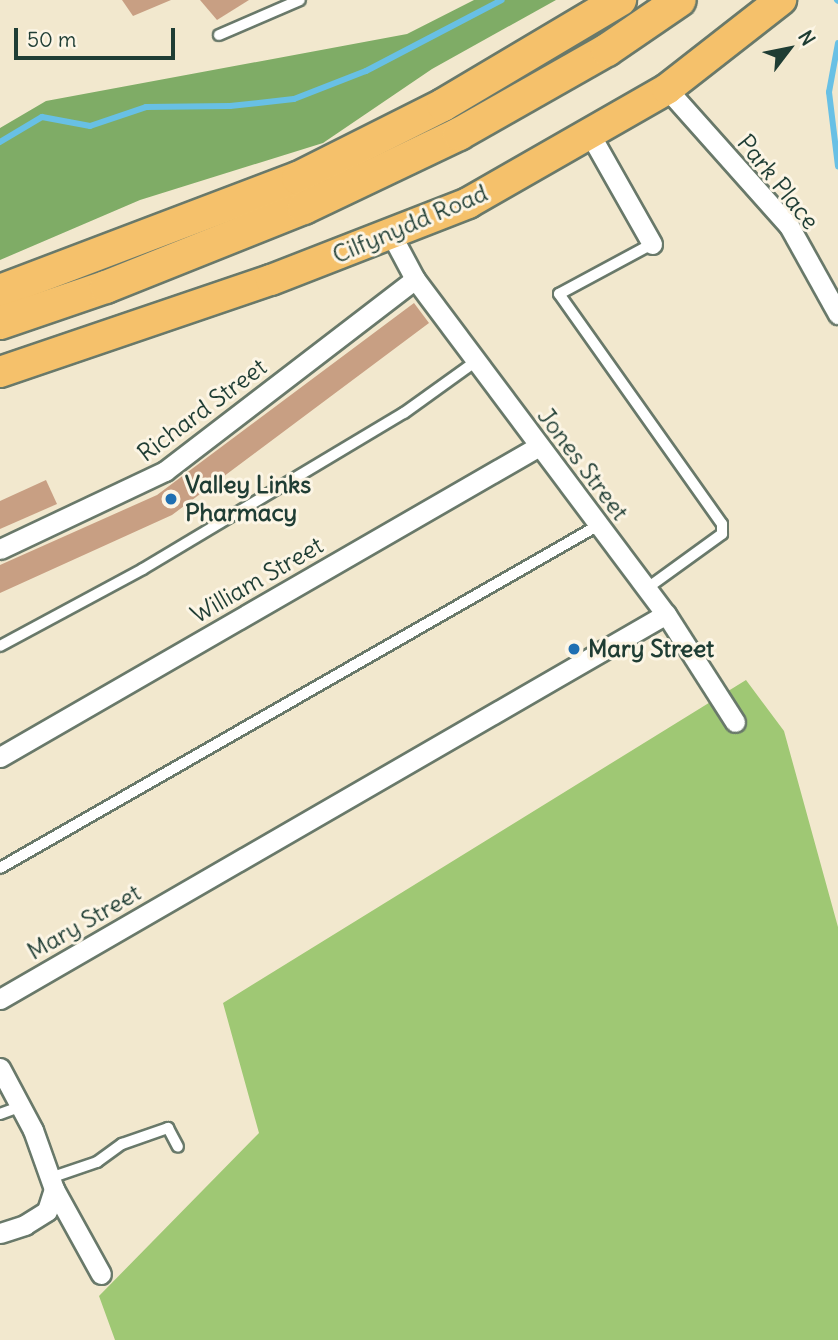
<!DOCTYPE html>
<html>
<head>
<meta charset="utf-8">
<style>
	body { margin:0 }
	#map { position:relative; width:838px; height:1340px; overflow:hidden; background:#f2e8ce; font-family:Delius,sans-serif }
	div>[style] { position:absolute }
	.green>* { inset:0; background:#9fc874 }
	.forest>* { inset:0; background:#7fac66 }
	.stream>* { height:6px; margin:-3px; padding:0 3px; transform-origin:3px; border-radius:3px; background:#68c0e5 }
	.building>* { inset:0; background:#c89f83 }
	.roads { filter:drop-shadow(2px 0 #69796a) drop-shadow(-2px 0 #69796a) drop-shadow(0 2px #69796a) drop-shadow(0 -2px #69796a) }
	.service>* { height:10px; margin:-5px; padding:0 5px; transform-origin:5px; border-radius:5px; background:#fff }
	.minor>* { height:19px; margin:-9.5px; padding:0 9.5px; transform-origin:9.5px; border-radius:9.5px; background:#fff }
	.primary>* { height:30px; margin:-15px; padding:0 15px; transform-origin:15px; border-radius:15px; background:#f5c16b }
	.trunk>* { height:32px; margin:-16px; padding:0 16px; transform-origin:16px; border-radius:16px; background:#f5c16b }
	.dots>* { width:19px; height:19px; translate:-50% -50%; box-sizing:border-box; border:4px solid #fcf5e5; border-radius:50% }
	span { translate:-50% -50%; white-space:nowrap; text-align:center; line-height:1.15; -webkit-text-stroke:6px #fcf5e5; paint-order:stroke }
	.street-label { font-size:24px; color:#1f3d34 }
	.poi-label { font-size:24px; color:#1f3d34; font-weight:700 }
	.left { translate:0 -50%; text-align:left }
	.north { position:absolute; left:754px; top:14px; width:70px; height:70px; -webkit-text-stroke:5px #fcf5e5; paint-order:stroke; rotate:58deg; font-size:19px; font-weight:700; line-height:28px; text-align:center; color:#1f3d34 }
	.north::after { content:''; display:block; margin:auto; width:24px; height:32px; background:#1f3d34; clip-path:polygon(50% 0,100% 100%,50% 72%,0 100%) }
	.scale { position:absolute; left:14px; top:28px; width:161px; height:32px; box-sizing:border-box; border:4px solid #1f3d34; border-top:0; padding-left:9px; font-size:21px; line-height:24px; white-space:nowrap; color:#1f3d34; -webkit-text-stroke:5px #fcf5e5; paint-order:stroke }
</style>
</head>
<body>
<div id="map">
	<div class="green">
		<div style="clip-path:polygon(746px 680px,784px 731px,838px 927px,838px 1340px,115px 1340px,99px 1296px,259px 1133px,223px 1003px)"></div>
	</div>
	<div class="forest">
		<div style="clip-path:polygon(474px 0,556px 0,432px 69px,323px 143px,140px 200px,0 260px,0 128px,46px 101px,407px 34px)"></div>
	</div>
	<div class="stream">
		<div style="left:837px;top:0;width:1px;rotate:45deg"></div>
		<div style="left:838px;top:43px;width:50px;rotate:100.4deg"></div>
		<div style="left:829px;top:92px;width:75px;rotate:83.1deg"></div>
		<div style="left:0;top:142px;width:49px;rotate:-30.8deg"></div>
		<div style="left:42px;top:117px;width:49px;rotate:10.6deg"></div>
		<div style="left:90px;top:126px;width:59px;rotate:-18.7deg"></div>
		<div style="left:146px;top:107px;width:84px;rotate:-0.7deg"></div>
		<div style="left:230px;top:106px;width:64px;rotate:-6.2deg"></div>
		<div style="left:294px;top:99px;width:77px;rotate:-21.3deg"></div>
		<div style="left:366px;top:71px;width:153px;rotate:-27.6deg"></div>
	</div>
	<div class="building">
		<div style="clip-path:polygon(122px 0,171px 0,133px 16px)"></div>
		<div style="clip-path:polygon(200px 0,249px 0,217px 20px)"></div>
		<div style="clip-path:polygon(414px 303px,429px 323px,172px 515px,0 593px,0 565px,157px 495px)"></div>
		<div style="clip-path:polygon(46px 480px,57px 504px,0 529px,0 501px)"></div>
	</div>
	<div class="roads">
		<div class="service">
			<div style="left:219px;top:35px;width:88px;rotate:-23.4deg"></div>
			<div style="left:646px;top:589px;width:94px;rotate:-35.9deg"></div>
			<div style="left:722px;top:534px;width:10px;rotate:-90deg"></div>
			<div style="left:722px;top:524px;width:282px;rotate:-125.3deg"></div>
			<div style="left:559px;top:294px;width:106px;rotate:-28.3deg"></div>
			<div style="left:0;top:646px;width:162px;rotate:-28.3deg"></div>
			<div style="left:143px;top:569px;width:304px;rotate:-30.9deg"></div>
			<div style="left:404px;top:413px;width:87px;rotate:-35.7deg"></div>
			<div style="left:0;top:868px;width:690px;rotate:-29.8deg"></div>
			<div style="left:0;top:1114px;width:23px;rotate:-20deg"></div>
			<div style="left:50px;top:1178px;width:50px;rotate:-18.8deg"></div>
			<div style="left:97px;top:1162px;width:31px;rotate:-36deg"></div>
			<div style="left:122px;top:1144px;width:49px;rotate:-19.2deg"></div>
			<div style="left:168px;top:1128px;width:21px;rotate:62deg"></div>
		</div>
		<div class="minor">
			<div style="left:667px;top:89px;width:183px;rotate:48.3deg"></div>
			<div style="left:789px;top:226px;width:101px;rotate:60.9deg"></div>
			<div style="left:591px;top:136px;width:124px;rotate:60.5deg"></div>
			<div style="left:392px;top:236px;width:49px;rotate:61.9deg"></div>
			<div style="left:415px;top:279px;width:419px;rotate:53.2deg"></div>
			<div style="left:666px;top:614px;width:128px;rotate:57.4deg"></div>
			<div style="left:0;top:549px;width:183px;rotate:-25.3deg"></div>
			<div style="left:165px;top:471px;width:315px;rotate:-37.5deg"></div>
			<div style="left:0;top:757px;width:622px;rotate:-29.98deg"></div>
			<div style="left:0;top:999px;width:769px;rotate:-30.03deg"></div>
			<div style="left:0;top:1068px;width:70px;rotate:62deg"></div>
			<div style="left:33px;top:1130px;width:63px;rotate:70.4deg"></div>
			<div style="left:54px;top:1189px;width:23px;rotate:108deg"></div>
			<div style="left:47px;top:1211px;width:26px;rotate:148deg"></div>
			<div style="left:25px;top:1225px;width:26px;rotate:162deg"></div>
			<div style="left:54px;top:1189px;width:97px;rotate:61.1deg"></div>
		</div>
		<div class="primary">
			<div style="left:0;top:372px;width:286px;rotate:-18.8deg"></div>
			<div style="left:271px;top:280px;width:212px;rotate:-21.3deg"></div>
			<div style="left:468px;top:203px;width:229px;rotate:-29.8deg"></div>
			<div style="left:667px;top:89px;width:145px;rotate:-38deg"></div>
		</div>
		<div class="trunk">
			<div style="left:0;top:291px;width:319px;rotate:-20.8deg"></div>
			<div style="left:298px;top:178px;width:162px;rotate:-26.7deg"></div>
			<div style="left:443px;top:105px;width:206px;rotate:-30.7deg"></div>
			<div style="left:0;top:323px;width:112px;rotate:-18.8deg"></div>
			<div style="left:106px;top:287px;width:213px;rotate:-21.8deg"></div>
			<div style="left:304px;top:208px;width:172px;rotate:-25.5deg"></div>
			<div style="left:459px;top:134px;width:170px;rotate:-29.6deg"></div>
			<div style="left:607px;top:50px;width:88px;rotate:-34.4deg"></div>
		</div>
	</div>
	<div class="dots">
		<div style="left:171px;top:499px;background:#1f6fb2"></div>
		<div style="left:574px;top:649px;background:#1f6fb2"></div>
	</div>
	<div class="street-label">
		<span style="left:778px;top:182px;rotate:51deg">Park Place</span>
		<span style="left:410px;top:224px;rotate:-23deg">Cilfynydd Road</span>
		<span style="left:202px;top:410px;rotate:-37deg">Richard Street</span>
		<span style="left:583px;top:464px;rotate:53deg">Jones Street</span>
		<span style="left:257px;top:580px;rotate:-30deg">William Street</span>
		<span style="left:84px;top:922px;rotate:-30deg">Mary Street</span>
	</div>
	<div class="poi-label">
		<span class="left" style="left:185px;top:499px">Valley Links<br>Pharmacy</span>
		<span class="left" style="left:588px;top:649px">Mary Street</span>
	</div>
	<div class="north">N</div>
	<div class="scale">50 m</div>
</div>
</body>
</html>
